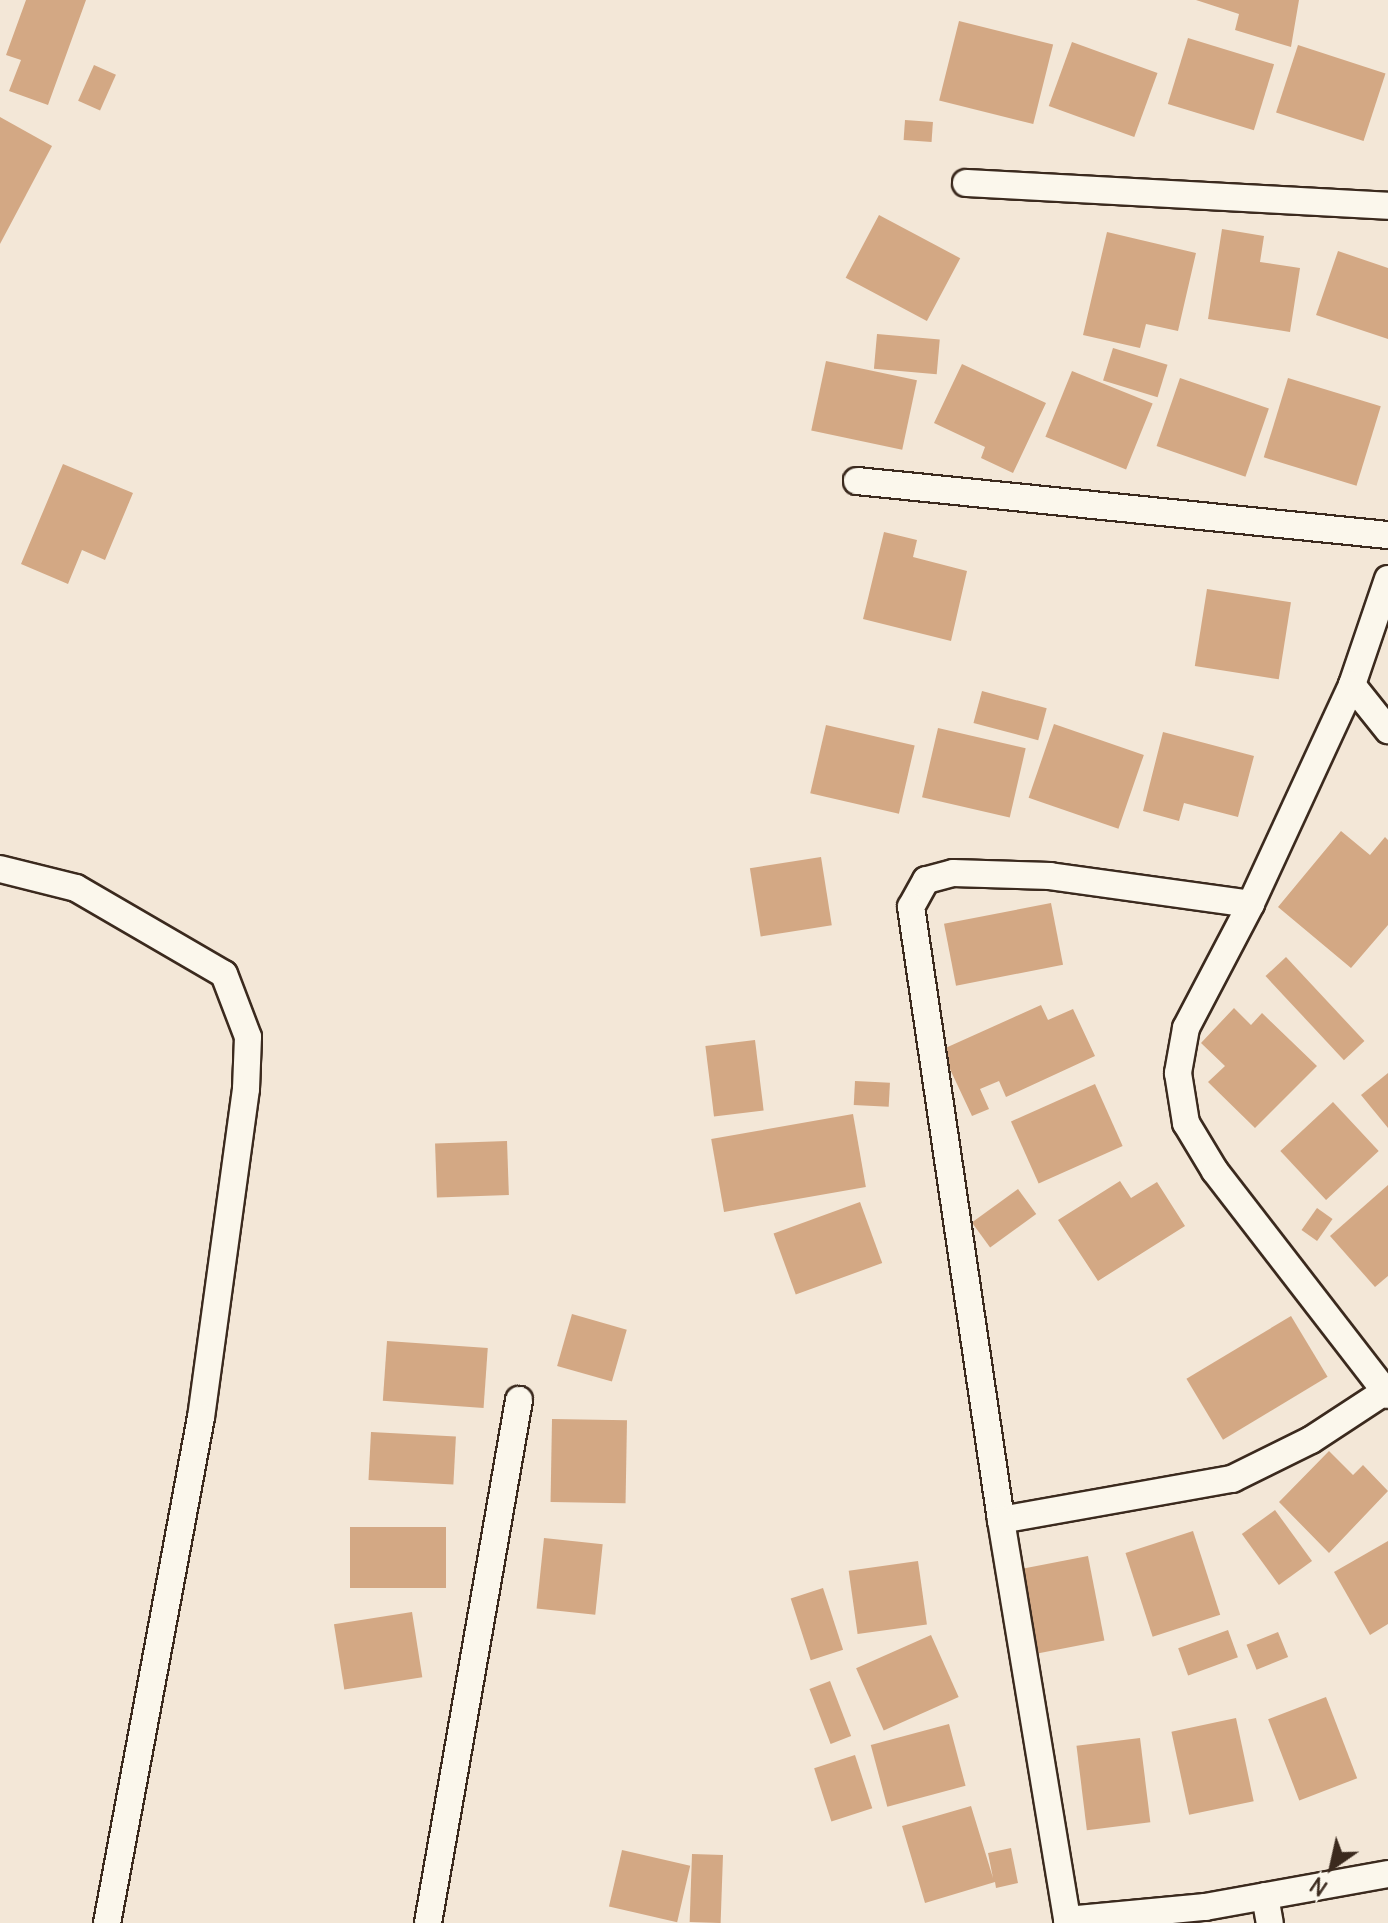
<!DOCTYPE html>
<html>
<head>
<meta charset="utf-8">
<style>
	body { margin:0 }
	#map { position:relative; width:1388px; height:1923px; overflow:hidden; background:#f3e7d7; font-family:Delius,sans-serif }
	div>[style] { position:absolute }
	.building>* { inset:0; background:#d3a884; transform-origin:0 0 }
	.roads { filter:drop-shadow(2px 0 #3b2a1e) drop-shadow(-2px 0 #3b2a1e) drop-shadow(0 2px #3b2a1e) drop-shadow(0 -2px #3b2a1e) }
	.street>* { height:26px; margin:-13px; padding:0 13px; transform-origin:13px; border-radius:13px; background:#fbf7ec }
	span { translate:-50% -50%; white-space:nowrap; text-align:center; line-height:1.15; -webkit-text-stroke:7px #fbf7ec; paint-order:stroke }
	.north { position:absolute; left:1292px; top:1827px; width:80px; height:80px; -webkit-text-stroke:6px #fbf7ec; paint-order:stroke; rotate:214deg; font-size:22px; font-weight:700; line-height:32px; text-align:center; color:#3b2a1e }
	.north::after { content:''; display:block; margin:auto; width:28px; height:36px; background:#3b2a1e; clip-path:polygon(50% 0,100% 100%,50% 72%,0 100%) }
</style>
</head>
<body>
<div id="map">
	<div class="building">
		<div style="clip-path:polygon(26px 0,86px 0,48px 105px,9px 91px,21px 60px,6px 55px)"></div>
		<div style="clip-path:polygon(1196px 0,1299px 0,1291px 47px,1235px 30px,1239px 14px)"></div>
		<div style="left:959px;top:21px;width:97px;height:82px;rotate:14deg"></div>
		<div style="left:1188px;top:38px;width:90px;height:69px;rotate:17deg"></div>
		<div style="left:1072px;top:42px;width:91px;height:68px;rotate:20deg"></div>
		<div style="left:1298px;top:45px;width:92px;height:71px;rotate:18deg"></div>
		<div style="left:94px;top:65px;width:24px;height:39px;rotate:24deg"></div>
		<div style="clip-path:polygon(0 117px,52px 146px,0 244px)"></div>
		<div style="left:905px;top:120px;width:28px;height:20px;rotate:4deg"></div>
		<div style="left:879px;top:215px;width:92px;height:71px;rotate:28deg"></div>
		<div style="clip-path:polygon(1222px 229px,1264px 236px,1260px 262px,1300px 268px,1290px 332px,1208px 319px)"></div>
		<div style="clip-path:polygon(1107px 232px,1196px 253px,1178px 331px,1146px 324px,1140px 348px,1083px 335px)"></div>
		<div style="clip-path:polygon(1338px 251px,1388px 268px,1388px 339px,1316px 315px)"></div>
		<div style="left:877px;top:334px;width:63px;height:35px;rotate:5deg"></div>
		<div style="left:1113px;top:348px;width:57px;height:34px;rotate:17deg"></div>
		<div style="left:826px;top:361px;width:93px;height:71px;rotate:12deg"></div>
		<div style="clip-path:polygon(962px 364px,1046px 403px,1013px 473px,981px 458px,985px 447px,934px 423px)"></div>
		<div style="left:1072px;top:371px;width:87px;height:71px;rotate:22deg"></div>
		<div style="left:1180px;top:378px;width:94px;height:72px;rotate:19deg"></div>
		<div style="left:1288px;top:378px;width:97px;height:83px;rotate:17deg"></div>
		<div style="clip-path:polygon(63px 464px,133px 493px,105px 560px,82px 550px,68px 584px,21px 564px)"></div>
		<div style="clip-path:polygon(884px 532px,917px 540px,913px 557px,967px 571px,951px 641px,863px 619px)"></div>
		<div style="left:1207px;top:589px;width:85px;height:78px;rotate:9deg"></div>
		<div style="left:982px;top:691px;width:67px;height:33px;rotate:15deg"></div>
		<div style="left:1054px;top:724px;width:95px;height:78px;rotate:19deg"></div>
		<div style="left:826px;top:725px;width:91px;height:70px;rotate:13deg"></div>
		<div style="left:938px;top:728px;width:90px;height:71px;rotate:13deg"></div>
		<div style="clip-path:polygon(1163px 732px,1254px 756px,1238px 817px,1184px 803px,1179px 821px,1143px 811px)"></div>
		<div style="clip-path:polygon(1341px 831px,1370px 855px,1385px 837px,1388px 840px,1388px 925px,1351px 968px,1278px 907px)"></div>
		<div style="left:821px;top:857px;width:69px;height:72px;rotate:81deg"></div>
		<div style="left:1051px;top:903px;width:63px;height:109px;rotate:79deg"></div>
		<div style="left:1286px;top:957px;width:115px;height:28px;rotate:47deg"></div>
		<div style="clip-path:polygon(1041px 1005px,1048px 1020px,1073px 1009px,1095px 1056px,1006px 1097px,999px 1081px,980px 1089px,989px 1109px,972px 1116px,941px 1050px)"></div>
		<div style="clip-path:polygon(1234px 1008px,1251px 1025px,1262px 1013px,1317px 1066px,1255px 1128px,1208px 1082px,1225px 1066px,1201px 1043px)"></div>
		<div style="left:755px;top:1040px;width:71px;height:50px;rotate:83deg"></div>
		<div style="clip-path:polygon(1388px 1073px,1388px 1128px,1361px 1095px)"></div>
		<div style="left:855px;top:1081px;width:35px;height:24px;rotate:3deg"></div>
		<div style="left:1095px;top:1084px;width:68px;height:92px;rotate:66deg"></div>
		<div style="left:1333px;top:1102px;width:67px;height:72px;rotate:47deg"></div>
		<div style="left:853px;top:1114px;width:74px;height:144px;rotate:80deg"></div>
		<div style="left:507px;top:1141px;width:54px;height:72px;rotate:88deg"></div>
		<div style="clip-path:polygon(1120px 1181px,1131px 1198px,1157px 1182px,1185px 1226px,1098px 1281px,1058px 1220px)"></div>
		<div style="clip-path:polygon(1388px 1185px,1388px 1276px,1375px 1287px,1330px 1236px)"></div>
		<div style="left:1018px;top:1189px;width:31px;height:57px;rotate:54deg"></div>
		<div style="left:860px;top:1202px;width:65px;height:92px;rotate:70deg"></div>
		<div style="left:1317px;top:1208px;width:19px;height:27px;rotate:35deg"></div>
		<div style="left:572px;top:1314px;width:57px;height:54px;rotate:16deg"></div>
		<div style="left:1291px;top:1316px;width:71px;height:122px;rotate:59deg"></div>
		<div style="left:387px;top:1341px;width:101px;height:60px;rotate:4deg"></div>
		<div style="left:552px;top:1419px;width:75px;height:83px;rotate:1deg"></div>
		<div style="left:371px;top:1432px;width:85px;height:48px;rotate:3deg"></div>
		<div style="clip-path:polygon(1329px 1451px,1353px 1475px,1363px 1465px,1388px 1491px,1329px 1553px,1279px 1502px)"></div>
		<div style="left:1275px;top:1510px;width:63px;height:41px;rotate:54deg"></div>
		<div style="left:350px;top:1527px;width:96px;height:61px"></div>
		<div style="left:1193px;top:1531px;width:88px;height:71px;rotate:72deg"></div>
		<div style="left:544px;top:1538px;width:59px;height:71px;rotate:6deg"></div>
		<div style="clip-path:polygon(1388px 1541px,1388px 1624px,1370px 1635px,1334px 1572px)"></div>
		<div style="left:1088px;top:1556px;width:86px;height:67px;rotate:79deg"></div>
		<div style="left:918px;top:1561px;width:64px;height:70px;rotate:82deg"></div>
		<div style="left:823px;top:1588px;width:65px;height:34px;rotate:72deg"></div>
		<div style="left:412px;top:1612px;width:66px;height:79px;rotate:81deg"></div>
		<div style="left:1228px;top:1630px;width:29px;height:53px;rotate:70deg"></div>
		<div style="left:1278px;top:1632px;width:27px;height:34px;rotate:68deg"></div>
		<div style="left:931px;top:1635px;width:68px;height:82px;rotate:66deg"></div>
		<div style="left:830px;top:1681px;width:59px;height:22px;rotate:69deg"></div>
		<div style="left:1326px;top:1697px;width:87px;height:62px;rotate:69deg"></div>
		<div style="left:1236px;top:1718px;width:85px;height:66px;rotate:78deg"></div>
		<div style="left:949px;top:1724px;width:64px;height:81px;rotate:75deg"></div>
		<div style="left:1140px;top:1738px;width:85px;height:64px;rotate:83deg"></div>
		<div style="left:855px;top:1755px;width:56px;height:43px;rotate:72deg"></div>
		<div style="clip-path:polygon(971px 1806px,993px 1878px,988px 1853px,1011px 1848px,1018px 1883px,996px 1888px,995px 1882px,925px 1903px,902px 1826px)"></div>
		<div style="left:622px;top:1850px;width:70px;height:58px;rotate:13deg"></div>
		<div style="left:692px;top:1854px;width:31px;height:68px;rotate:2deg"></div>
	</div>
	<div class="roads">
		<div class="street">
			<div style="left:966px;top:183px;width:423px;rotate:3.1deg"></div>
			<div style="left:857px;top:481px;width:534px;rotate:5.81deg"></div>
			<div style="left:1388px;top:579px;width:112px;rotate:108.8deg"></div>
			<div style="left:1352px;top:685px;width:58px;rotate:51.3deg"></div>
			<div style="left:1352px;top:685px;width:241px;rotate:114.8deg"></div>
			<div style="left:1251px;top:904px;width:140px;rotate:117.7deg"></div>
			<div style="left:1186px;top:1028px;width:46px;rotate:100.1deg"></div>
			<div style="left:1178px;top:1073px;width:51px;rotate:80.9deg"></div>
			<div style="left:1186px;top:1123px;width:56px;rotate:58.9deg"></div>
			<div style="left:1215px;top:1171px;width:283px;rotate:52.3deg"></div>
			<div style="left:0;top:869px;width:78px;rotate:14deg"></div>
			<div style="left:76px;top:888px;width:171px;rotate:30.2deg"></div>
			<div style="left:224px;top:974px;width:67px;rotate:69.1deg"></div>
			<div style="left:248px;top:1037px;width:52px;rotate:92.2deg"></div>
			<div style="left:246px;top:1089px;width:331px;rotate:97.8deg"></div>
			<div style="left:201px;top:1417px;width:515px;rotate:100.52deg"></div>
			<div style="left:1251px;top:904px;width:203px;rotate:-172.1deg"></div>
			<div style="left:1050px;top:876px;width:97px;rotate:-178.2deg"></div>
			<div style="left:953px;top:873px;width:28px;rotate:165deg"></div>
			<div style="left:926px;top:880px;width:31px;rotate:119deg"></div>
			<div style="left:911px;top:907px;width:620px;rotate:81.65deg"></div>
			<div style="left:1001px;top:1520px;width:235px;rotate:-10.1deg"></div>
			<div style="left:1232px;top:1479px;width:88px;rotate:-26.3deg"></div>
			<div style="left:1311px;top:1440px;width:90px;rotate:-33.2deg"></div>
			<div style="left:1001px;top:1520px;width:405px;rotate:80.6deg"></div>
			<div style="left:1067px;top:1920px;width:139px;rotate:-5.4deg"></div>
			<div style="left:1205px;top:1907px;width:186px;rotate:-10.2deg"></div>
			<div style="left:1265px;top:1896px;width:27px;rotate:80deg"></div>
			<div style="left:428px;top:1923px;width:531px;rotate:-80.13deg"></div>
		</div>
	</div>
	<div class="north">N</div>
</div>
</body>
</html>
